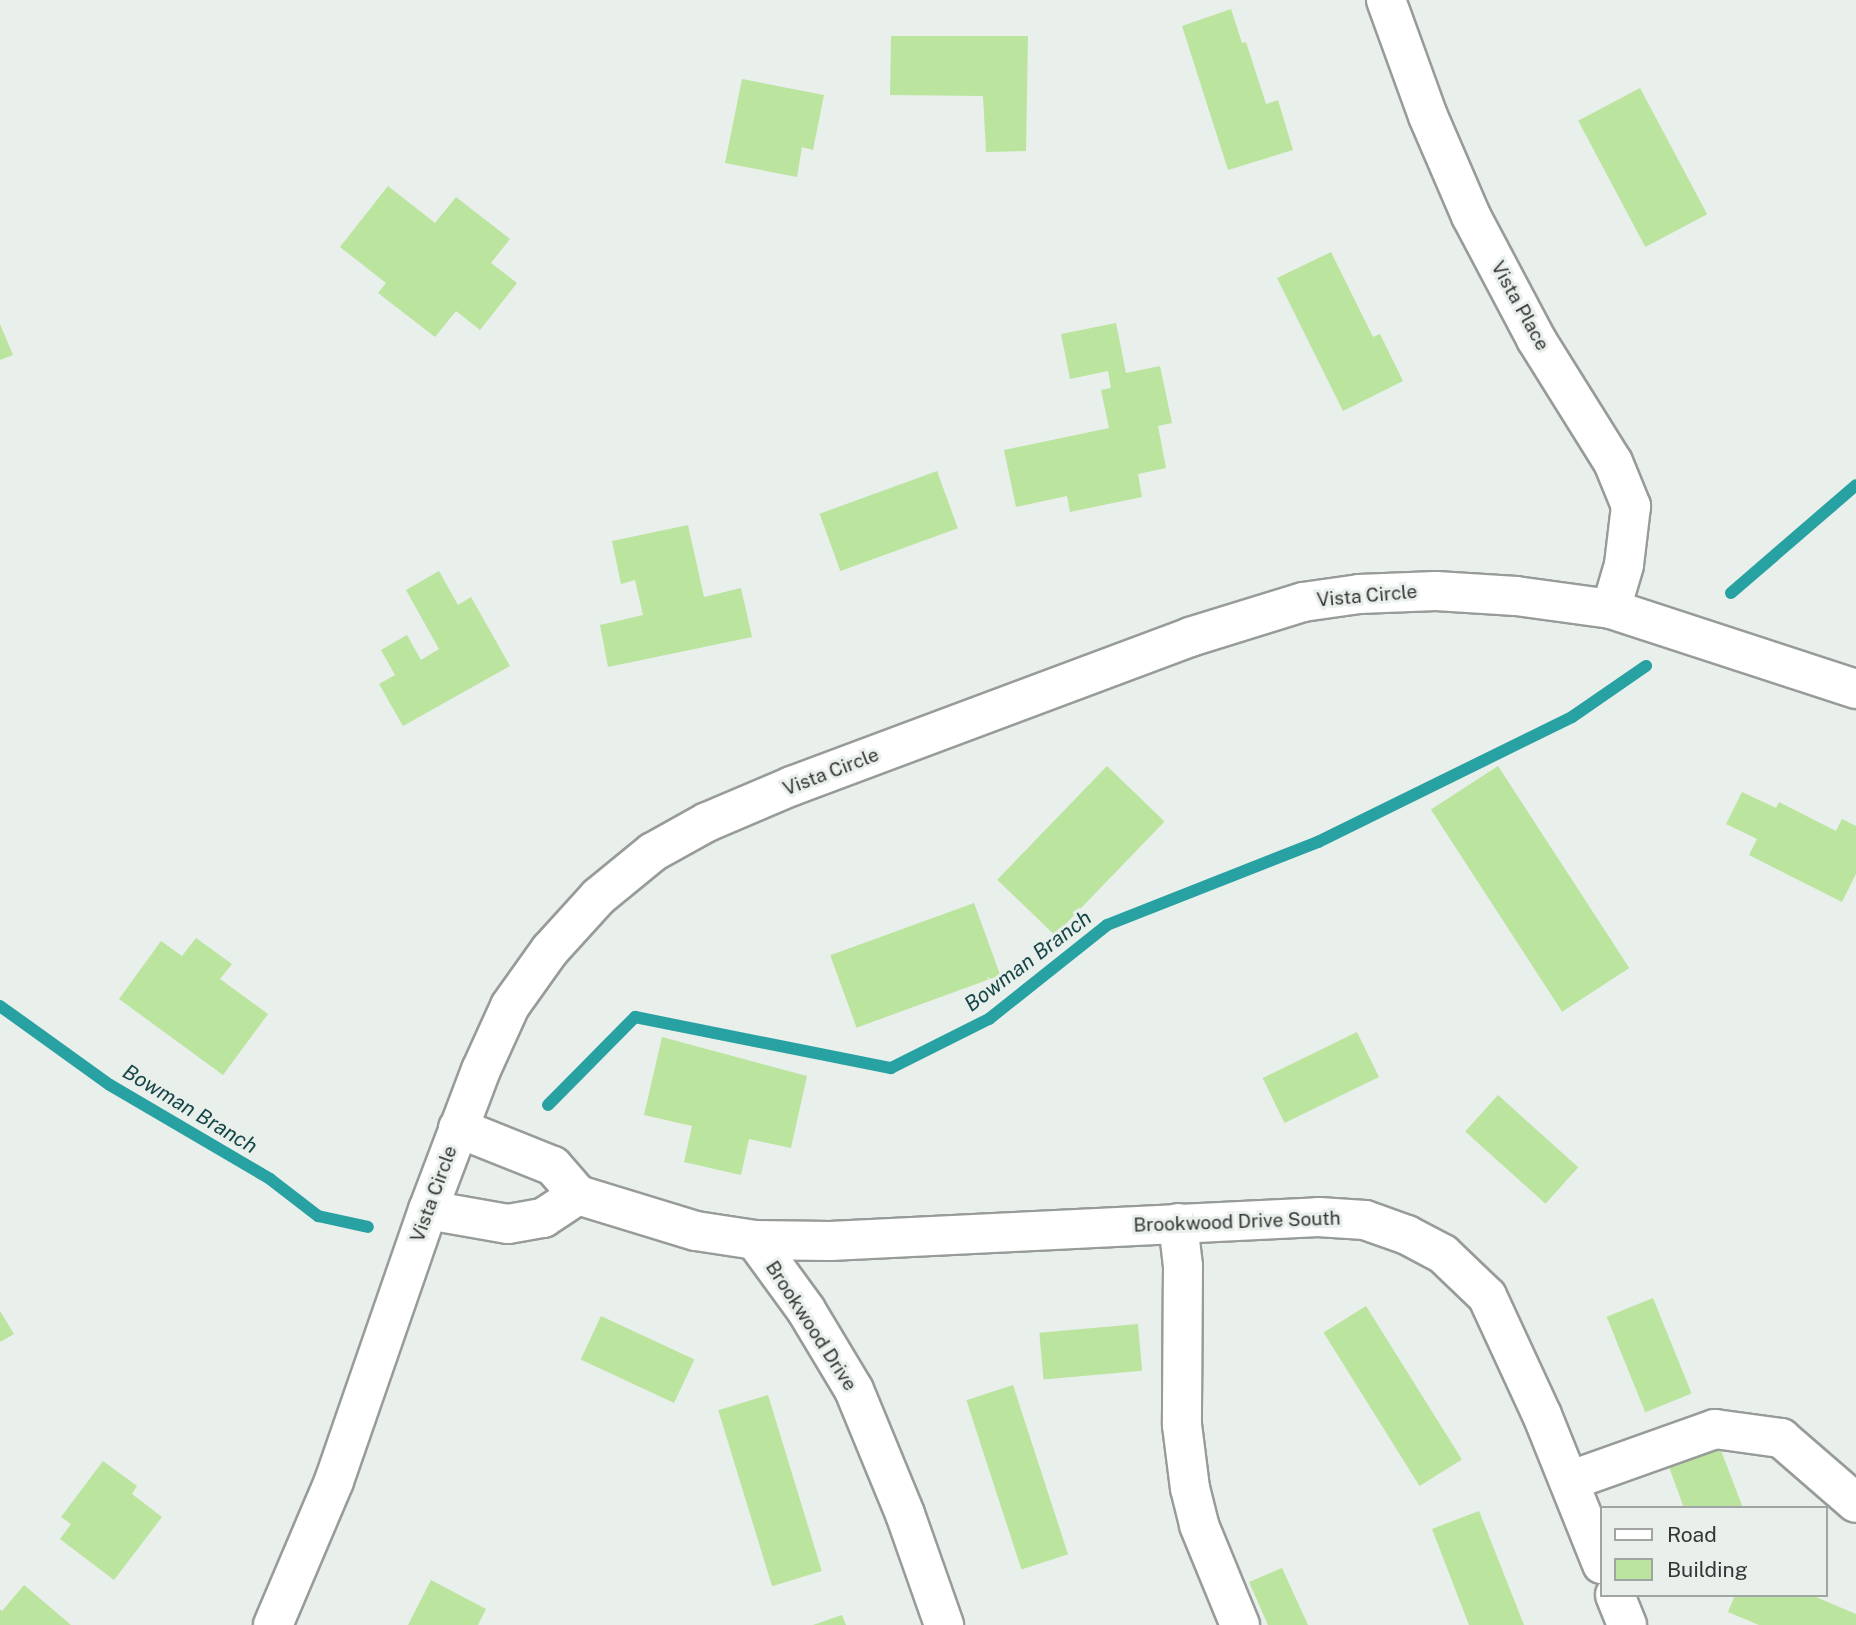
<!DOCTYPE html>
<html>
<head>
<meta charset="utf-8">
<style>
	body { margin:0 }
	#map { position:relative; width:1856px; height:1625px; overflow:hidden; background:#e9efeb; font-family:"Public Sans",sans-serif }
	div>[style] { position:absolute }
	.stream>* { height:12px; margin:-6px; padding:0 6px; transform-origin:6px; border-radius:6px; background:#28a1a2 }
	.building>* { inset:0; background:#bbe49f; transform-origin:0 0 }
	.roads { filter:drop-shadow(2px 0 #989c99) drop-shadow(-2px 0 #989c99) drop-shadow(0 2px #989c99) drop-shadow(0 -2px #989c99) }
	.minor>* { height:38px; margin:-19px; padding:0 19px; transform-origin:19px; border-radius:19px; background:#fff }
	span { translate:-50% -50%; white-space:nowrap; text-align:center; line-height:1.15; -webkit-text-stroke:6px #e9efeb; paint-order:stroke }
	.street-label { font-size:19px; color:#333534 }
	.water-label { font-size:21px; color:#154748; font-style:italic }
	.legend { position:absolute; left:1600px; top:1506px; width:228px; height:91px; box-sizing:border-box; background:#e9efeb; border:2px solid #a0a5a2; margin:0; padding:9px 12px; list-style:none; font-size:21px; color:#333534 }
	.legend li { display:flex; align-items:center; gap:14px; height:35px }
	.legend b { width:35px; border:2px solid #a0a5a2 }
</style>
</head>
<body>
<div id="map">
	<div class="stream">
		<div style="left:1731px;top:593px;width:165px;rotate:-40.8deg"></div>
		<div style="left:0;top:1006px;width:135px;rotate:35.7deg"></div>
		<div style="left:110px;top:1085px;width:186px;rotate:30.4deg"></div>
		<div style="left:270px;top:1179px;width:61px;rotate:37.6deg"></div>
		<div style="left:318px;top:1216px;width:51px;rotate:12.4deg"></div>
		<div style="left:548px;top:1105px;width:124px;rotate:-45.3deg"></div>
		<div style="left:635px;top:1017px;width:261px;rotate:11.3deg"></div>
		<div style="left:891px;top:1068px;width:110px;rotate:-26.6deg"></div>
		<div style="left:989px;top:1019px;width:151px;rotate:-38.5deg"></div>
		<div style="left:1107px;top:925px;width:227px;rotate:-21.5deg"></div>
		<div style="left:1318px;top:842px;width:283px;rotate:-26.2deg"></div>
		<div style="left:1572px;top:717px;width:90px;rotate:-34.6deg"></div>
	</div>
	<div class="building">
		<div style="clip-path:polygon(1231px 9px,1242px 43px,1246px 42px,1266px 104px,1278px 100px,1293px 150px,1228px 170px,1182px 26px)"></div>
		<div style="clip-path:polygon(891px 36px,1028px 36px,1026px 151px,986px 152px,983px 96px,890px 95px)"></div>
		<div style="clip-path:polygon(742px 79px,824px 95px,813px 150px,802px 147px,797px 177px,725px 163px)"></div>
		<div style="left:1640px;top:88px;width:143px;height:70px;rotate:62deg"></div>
		<div style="clip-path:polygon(388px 186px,435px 223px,456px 197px,510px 239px,491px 263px,517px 283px,480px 330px,456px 311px,435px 337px,378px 293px,386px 283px,340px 247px)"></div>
		<div style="clip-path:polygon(1331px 252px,1373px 337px,1380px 334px,1403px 381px,1343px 411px,1277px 278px)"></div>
		<div style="clip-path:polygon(1116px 323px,1126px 373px,1160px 366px,1172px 423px,1158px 426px,1166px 468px,1138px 474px,1142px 497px,1070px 512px,1067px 496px,1016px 507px,1004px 450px,1109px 428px,1101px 390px,1111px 388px,1108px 371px,1070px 379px,1061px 334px)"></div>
		<div style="clip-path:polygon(0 324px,13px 355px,0 360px)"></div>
		<div style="left:937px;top:471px;width:61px;height:125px;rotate:70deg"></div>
		<div style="clip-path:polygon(688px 525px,704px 597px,741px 588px,752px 637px,608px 667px,600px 625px,643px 615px,635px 580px,621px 584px,612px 541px)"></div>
		<div style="clip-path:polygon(439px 571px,458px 605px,471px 597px,510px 666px,403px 726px,379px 684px,395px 675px,381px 650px,407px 635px,421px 660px,439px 649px,406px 590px)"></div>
		<div style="left:1107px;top:766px;width:80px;height:158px;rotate:44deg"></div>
		<div style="left:1498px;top:766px;width:241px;height:80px;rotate:57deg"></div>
		<div style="clip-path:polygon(1742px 792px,1776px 808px,1779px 802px,1836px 831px,1842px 819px,1856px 826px,1856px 874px,1842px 902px,1749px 855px,1757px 839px,1726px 824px)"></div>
		<div style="left:974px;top:903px;width:77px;height:153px;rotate:70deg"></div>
		<div style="clip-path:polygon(196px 938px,232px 964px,220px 979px,268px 1014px,223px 1075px,119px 999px,161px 941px,182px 956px)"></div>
		<div style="left:1357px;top:1032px;width:50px;height:105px;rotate:64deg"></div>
		<div style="clip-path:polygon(662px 1037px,807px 1076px,791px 1148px,749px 1139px,741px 1175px,684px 1162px,692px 1126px,644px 1115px)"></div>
		<div style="left:1498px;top:1095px;width:108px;height:49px;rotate:42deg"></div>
		<div style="left:1653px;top:1298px;width:103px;height:50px;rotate:68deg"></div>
		<div style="left:1366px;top:1306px;width:181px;height:50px;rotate:58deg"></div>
		<div style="clip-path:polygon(0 1311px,14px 1334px,0 1342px)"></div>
		<div style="left:601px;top:1316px;width:103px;height:48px;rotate:25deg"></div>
		<div style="left:1138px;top:1324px;width:47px;height:99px;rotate:85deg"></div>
		<div style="left:1013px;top:1385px;width:178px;height:49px;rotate:72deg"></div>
		<div style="left:768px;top:1395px;width:184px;height:52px;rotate:73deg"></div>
		<div style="clip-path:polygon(1720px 1448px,1743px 1508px,1684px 1508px,1669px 1467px)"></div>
		<div style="clip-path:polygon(103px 1461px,137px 1486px,132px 1494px,162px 1517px,114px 1580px,60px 1539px,71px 1524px,61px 1517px)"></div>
		<div style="clip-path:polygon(1479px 1511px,1524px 1625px,1469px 1625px,1432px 1529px)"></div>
		<div style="clip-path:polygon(1282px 1568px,1308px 1625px,1268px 1625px,1249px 1582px)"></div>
		<div style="clip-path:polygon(431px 1580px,486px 1609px,478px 1625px,408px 1625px)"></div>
		<div style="clip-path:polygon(24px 1585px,71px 1625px,0 1625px,0 1609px,2px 1611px)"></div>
		<div style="clip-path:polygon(1735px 1595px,1811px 1595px,1856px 1614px,1856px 1625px,1759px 1625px,1728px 1612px)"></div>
		<div style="clip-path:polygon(842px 1615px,846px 1625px,813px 1625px)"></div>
	</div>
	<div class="roads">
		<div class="minor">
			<div style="left:1386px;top:0;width:123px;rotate:70.1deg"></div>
			<div style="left:1428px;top:116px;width:109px;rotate:66.7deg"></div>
			<div style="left:1471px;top:216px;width:139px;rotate:62.1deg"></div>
			<div style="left:1536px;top:339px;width:145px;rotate:58deg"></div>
			<div style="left:1613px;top:462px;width:48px;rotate:67.8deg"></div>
			<div style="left:1631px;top:506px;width:59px;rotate:96.8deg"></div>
			<div style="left:1624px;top:565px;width:46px;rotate:106.5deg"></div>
			<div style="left:458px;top:1128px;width:102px;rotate:21.8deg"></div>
			<div style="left:553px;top:1166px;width:38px;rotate:49deg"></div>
			<div style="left:578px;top:1195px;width:123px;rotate:17deg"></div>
			<div style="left:696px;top:1231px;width:60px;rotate:8.7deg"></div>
			<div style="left:755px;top:1240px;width:87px;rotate:53.9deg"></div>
			<div style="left:806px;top:1310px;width:93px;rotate:59deg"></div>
			<div style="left:854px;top:1390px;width:134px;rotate:67.6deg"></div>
			<div style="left:905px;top:1514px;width:118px;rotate:70.6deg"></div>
			<div style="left:428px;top:1210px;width:81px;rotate:9.9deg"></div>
			<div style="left:508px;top:1224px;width:36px;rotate:-10deg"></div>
			<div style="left:543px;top:1218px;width:42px;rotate:-33.3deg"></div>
			<div style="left:1178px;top:1223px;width:43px;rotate:83.4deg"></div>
			<div style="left:1183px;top:1266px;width:159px;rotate:90.4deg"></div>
			<div style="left:1182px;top:1425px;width:64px;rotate:82.8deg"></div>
			<div style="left:1190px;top:1488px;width:38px;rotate:76deg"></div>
			<div style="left:1199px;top:1525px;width:108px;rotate:67.7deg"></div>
			<div style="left:755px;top:1240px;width:75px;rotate:0.8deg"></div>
			<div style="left:830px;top:1241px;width:489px;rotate:-2.8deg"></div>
			<div style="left:1318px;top:1217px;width:47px;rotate:3.7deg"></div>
			<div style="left:1365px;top:1220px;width:45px;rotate:19.7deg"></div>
			<div style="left:1407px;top:1235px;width:41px;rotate:27.8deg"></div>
			<div style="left:1443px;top:1254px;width:61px;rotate:43.7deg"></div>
			<div style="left:1487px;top:1296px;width:131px;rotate:65.2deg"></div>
			<div style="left:1542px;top:1415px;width:161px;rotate:68.1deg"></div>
			<div style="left:1569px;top:1481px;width:155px;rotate:-19.6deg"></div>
			<div style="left:1715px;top:1429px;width:67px;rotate:7.8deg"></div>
			<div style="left:1781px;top:1438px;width:99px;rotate:40.9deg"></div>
			<div style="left:1615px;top:1595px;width:32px;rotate:68deg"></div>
			<div style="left:273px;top:1625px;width:156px;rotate:-67deg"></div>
			<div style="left:334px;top:1481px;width:287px;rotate:-70.9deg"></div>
			<div style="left:428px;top:1210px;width:150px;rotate:-69.3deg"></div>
			<div style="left:481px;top:1070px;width:70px;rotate:-65.6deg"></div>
			<div style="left:510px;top:1006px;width:69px;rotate:-54.5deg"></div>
			<div style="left:550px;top:950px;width:72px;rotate:-47.8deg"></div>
			<div style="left:598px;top:897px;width:71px;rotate:-39.3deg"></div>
			<div style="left:653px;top:852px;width:62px;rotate:-29.1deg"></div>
			<div style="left:707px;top:822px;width:92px;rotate:-23deg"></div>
			<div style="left:792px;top:786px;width:425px;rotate:-20.5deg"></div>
			<div style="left:1190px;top:637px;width:118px;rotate:-17.2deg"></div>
			<div style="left:1303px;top:602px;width:57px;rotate:-8.1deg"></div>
			<div style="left:1359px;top:594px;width:77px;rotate:-2.2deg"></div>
			<div style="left:1436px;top:591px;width:80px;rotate:3.6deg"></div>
			<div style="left:1516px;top:596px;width:96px;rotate:7.8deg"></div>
			<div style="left:1611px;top:609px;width:258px;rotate:18.1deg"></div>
		</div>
	</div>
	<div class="street-label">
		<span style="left:1520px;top:306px;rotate:61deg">Vista Place</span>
		<span style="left:1367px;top:596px;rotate:-5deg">Vista Circle</span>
		<span style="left:831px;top:772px;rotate:-21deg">Vista Circle</span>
		<span style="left:434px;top:1194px;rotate:-70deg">Vista Circle</span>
		<span style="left:1237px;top:1222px;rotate:-2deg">Brookwood Drive South</span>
		<span style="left:811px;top:1326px;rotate:57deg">Brookwood Drive</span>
	</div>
	<div class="water-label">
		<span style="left:1028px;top:961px;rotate:-37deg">Bowman Branch</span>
		<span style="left:190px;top:1109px;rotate:31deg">Bowman Branch</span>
	</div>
	<ul class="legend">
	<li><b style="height:9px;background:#fff"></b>Road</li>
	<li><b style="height:19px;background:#bbe49f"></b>Building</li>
	</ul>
</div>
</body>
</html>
